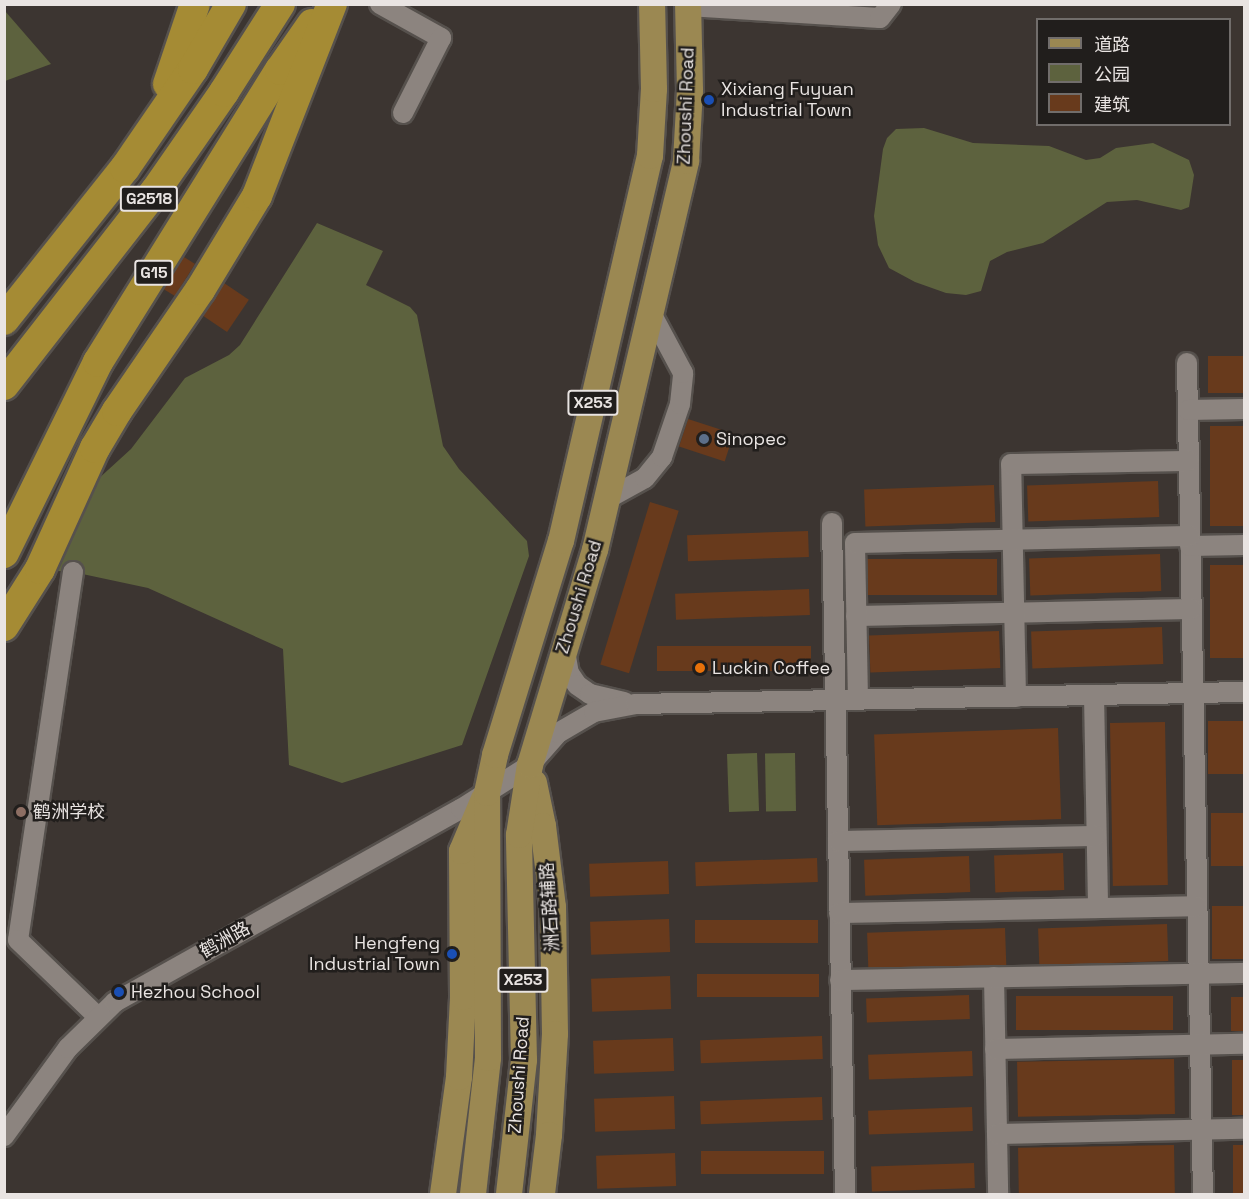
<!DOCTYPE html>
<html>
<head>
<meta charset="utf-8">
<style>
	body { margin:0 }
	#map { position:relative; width:1249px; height:1199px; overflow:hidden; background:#3c3531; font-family:"Space Grotesk","Noto Sans SC",sans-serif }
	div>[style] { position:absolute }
	.green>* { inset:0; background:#5d623e; transform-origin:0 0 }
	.building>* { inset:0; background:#683a1c; transform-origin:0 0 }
	.roads { filter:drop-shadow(2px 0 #56514d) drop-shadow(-2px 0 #56514d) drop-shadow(0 2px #56514d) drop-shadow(0 -2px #56514d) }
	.minor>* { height:20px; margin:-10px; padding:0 10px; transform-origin:10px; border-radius:10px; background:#8c847f }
	.major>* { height:26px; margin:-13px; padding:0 13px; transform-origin:13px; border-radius:13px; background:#9b8852 }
	.highway>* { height:30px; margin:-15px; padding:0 15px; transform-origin:15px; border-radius:15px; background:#a58b34 }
	.dots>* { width:16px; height:16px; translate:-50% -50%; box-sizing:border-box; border:3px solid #211e1c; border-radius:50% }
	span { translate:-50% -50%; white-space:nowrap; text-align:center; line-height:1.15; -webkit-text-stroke:5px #211e1c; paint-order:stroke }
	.shield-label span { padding:2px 4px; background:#211e1c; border:2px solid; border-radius:4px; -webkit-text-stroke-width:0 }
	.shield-label { font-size:16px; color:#e9e4e2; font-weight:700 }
	.poi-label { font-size:18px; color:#e9e4e2 }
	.left { translate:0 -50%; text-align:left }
	.right { translate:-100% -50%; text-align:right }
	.street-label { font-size:18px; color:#e9e4e2 }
	.frame { position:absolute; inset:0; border:6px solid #e9e4e2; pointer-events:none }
	.legend { position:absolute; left:1036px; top:18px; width:195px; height:108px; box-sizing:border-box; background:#211e1c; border:2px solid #716d6b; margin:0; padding:8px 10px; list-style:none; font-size:18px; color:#e9e4e2 }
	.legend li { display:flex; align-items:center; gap:12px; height:30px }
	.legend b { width:30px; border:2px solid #716d6b }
</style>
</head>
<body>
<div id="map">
	<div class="green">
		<div style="clip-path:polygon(4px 11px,5px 11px,51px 64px,5px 81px)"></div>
		<div style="clip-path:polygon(924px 128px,973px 143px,1049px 146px,1086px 160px,1100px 158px,1116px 148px,1153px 143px,1189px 160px,1194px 175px,1189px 207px,1181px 210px,1137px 200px,1107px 202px,1043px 243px,1007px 252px,990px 261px,981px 291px,966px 295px,946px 293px,915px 282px,889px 268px,878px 245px,874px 216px,883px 149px,887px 138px,896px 129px)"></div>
		<div style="clip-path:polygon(317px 223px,383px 251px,366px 285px,410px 307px,417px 315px,443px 446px,459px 469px,527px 541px,529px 556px,462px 745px,342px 783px,289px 765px,283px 649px,148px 588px,73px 572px,58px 571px,63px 548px,97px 480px,131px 449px,185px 378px,229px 355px,240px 345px)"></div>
		<div style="left:757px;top:753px;width:58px;height:30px;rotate:88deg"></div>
		<div style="left:795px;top:753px;width:58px;height:30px;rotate:89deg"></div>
	</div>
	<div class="building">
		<div style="left:184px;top:257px;width:13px;height:38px;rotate:32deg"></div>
		<div style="left:224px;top:283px;width:30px;height:39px;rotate:34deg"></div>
		<div style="left:1245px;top:356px;width:37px;height:37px;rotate:90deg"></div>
		<div style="left:688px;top:419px;width:48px;height:29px;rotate:18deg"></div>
		<div style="left:1245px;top:426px;width:100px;height:35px;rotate:90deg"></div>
		<div style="left:1158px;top:481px;width:36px;height:131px;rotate:88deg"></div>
		<div style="left:994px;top:485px;width:37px;height:130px;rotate:88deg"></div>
		<div style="left:650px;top:502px;width:30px;height:170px;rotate:17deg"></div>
		<div style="left:808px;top:531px;width:26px;height:121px;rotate:88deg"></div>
		<div style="left:1160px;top:554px;width:37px;height:131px;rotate:88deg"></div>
		<div style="left:997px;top:559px;width:36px;height:130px;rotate:90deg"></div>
		<div style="left:1245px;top:565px;width:93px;height:35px;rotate:90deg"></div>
		<div style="left:809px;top:589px;width:26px;height:134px;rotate:88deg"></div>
		<div style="left:1162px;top:627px;width:37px;height:131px;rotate:88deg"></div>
		<div style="left:999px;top:631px;width:37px;height:130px;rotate:88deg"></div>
		<div style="left:811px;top:646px;width:25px;height:154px;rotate:90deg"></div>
		<div style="left:1245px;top:721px;width:53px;height:37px;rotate:90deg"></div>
		<div style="left:1165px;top:722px;width:163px;height:55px;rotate:89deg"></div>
		<div style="left:1058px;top:728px;width:91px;height:184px;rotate:88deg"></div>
		<div style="left:1211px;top:813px;width:34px;height:53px"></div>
		<div style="left:1063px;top:853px;width:37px;height:69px;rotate:88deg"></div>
		<div style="left:969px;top:856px;width:36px;height:105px;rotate:88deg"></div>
		<div style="left:817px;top:858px;width:24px;height:122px;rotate:88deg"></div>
		<div style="left:668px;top:861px;width:33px;height:79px;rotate:88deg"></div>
		<div style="left:1245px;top:906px;width:53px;height:33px;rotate:90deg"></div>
		<div style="left:669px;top:919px;width:33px;height:79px;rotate:88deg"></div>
		<div style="left:818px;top:920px;width:23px;height:123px;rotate:90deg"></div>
		<div style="left:1167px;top:924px;width:37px;height:129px;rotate:88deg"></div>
		<div style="left:1005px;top:928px;width:37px;height:138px;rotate:88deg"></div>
		<div style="left:819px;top:974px;width:23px;height:122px;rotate:90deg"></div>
		<div style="left:670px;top:976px;width:33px;height:79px;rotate:88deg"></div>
		<div style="left:969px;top:995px;width:24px;height:103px;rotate:88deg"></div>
		<div style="left:1173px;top:996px;width:34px;height:157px;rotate:90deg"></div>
		<div style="left:1231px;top:997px;width:14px;height:34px"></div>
		<div style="left:822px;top:1036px;width:23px;height:122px;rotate:88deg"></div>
		<div style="left:673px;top:1038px;width:33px;height:80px;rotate:88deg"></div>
		<div style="left:972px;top:1051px;width:25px;height:104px;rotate:88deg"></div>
		<div style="left:1174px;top:1059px;width:55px;height:157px;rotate:89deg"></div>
		<div style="left:1232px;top:1060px;width:13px;height:55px"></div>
		<div style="left:674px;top:1096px;width:33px;height:80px;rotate:88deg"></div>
		<div style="left:822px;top:1097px;width:23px;height:122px;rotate:88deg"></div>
		<div style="left:972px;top:1107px;width:24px;height:104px;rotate:88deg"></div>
		<div style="left:1174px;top:1145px;width:49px;height:156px;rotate:89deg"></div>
		<div style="left:1245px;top:1145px;width:49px;height:12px;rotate:90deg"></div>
		<div style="left:824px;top:1151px;width:23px;height:123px;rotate:90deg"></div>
		<div style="left:675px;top:1153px;width:33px;height:79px;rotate:88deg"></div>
		<div style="left:974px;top:1163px;width:25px;height:103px;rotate:88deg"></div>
	</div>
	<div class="roads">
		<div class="minor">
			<div style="left:380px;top:4px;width:70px;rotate:29.1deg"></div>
			<div style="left:441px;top:38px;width:84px;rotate:116.9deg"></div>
			<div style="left:688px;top:6px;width:192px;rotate:3.6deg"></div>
			<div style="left:880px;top:18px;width:18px;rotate:-52deg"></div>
			<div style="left:1187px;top:363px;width:831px;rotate:88.9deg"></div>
			<div style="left:1188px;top:410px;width:56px;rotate:-1deg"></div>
			<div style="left:607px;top:499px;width:43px;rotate:-28.9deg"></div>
			<div style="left:645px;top:478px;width:27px;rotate:-51deg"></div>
			<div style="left:662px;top:457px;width:56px;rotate:-71.2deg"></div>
			<div style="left:680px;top:404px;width:31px;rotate:-84deg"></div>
			<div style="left:683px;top:373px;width:68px;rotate:-118.1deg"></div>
			<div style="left:832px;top:523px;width:671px;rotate:88.89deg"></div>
			<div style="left:1190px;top:546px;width:54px;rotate:-1.1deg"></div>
			<div style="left:73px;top:572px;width:372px;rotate:98.5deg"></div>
			<div style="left:18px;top:940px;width:112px;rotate:43.9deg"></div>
			<div style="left:856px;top:616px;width:336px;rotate:-1.2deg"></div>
			<div style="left:565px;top:651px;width:22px;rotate:80deg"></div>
			<div style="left:569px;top:673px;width:14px;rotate:56deg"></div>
			<div style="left:577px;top:685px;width:16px;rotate:35deg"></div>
			<div style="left:590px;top:694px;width:35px;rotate:13deg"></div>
			<div style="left:1094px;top:695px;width:213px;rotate:88.9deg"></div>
			<div style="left:1016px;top:697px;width:233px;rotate:-91.2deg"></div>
			<div style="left:1011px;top:464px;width:178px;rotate:-1deg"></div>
			<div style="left:858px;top:700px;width:157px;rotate:-91.1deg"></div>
			<div style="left:855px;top:543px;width:335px;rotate:-1.2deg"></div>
			<div style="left:838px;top:841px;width:258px;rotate:-1.1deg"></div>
			<div style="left:839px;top:913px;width:358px;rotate:-1.1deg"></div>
			<div style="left:994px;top:977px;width:217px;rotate:88.9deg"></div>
			<div style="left:840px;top:980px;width:404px;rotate:-1deg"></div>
			<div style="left:995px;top:1049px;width:249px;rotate:-1.2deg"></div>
			<div style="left:997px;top:1134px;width:247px;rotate:-1.2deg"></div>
			<div style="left:4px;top:1136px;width:109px;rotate:-54deg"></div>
			<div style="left:68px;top:1048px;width:66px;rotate:-44.4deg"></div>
			<div style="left:115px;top:1002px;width:396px;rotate:-29.2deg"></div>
			<div style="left:461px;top:809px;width:82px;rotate:-32.5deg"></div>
			<div style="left:530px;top:765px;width:43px;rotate:-48.8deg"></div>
			<div style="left:558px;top:733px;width:42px;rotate:-30.3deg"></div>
			<div style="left:594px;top:712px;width:43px;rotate:-10.8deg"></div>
			<div style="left:636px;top:704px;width:608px;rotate:-1.13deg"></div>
		</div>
		<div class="major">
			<div style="left:534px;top:783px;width:44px;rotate:78.2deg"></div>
			<div style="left:543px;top:826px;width:82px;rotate:83deg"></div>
			<div style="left:553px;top:907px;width:127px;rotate:89.1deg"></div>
			<div style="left:555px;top:1034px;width:101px;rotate:93.4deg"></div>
			<div style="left:549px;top:1135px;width:59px;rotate:96.8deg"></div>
			<div style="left:443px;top:1194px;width:118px;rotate:-82.2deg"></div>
			<div style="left:459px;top:1077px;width:80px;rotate:-87.1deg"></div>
			<div style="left:463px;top:997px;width:146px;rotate:-90.4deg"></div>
			<div style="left:462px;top:851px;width:56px;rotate:-67.1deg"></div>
			<div style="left:473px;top:1194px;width:137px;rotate:-83.7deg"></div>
			<div style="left:488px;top:1058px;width:265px;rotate:-90.2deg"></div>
			<div style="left:487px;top:793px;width:39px;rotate:-78deg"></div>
			<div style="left:495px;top:755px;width:224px;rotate:-72.9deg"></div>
			<div style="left:561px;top:541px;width:395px;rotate:-77deg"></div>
			<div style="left:650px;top:156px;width:67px;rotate:-86.6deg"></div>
			<div style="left:654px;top:89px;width:85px;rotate:-91.3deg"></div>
			<div style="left:509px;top:1194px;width:135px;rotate:-83.6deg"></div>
			<div style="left:524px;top:1060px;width:225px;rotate:-91.3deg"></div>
			<div style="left:519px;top:835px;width:71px;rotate:-81.1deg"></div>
			<div style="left:530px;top:765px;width:225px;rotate:-73.2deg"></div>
			<div style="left:595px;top:550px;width:400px;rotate:-76.8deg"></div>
			<div style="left:686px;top:161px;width:71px;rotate:-86.8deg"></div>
			<div style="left:690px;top:90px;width:86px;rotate:-91.3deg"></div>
		</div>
		<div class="highway">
			<div style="left:168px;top:84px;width:84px;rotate:-71.4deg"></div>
			<div style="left:4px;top:320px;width:194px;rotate:-51.5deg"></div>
			<div style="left:125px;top:168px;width:120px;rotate:-55.5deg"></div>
			<div style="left:193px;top:69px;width:75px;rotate:-59.7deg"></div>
			<div style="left:4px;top:385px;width:247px;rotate:-52.1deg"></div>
			<div style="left:156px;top:190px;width:119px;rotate:-55.2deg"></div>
			<div style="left:224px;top:92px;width:104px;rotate:-57.5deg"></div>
			<div style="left:4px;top:553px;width:213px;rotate:-63.8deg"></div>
			<div style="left:98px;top:362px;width:344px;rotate:-58.1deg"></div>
			<div style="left:280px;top:70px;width:56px;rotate:-55.2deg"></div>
			<div style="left:4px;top:626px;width:67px;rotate:-57.7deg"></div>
			<div style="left:40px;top:569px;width:133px;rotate:-65.6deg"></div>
			<div style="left:95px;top:448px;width:43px;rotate:-59.3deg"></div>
			<div style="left:117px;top:411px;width:147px;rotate:-55.6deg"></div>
			<div style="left:200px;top:290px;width:110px;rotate:-58.8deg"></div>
			<div style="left:257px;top:196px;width:206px;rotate:-68.7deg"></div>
		</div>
	</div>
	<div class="dots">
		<div style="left:709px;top:100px;background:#1a4fb4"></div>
		<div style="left:704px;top:439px;background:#5c6f8a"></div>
		<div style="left:700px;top:668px;background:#e8710a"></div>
		<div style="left:21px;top:812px;background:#8d6e63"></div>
		<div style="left:452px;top:954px;background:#1a4fb4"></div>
		<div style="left:119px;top:992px;background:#1a4fb4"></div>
	</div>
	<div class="shield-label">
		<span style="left:149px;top:199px">G2518</span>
		<span style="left:154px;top:273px">G15</span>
		<span style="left:593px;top:403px">X253</span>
		<span style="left:523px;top:980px">X253</span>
	</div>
	<div class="poi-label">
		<span class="left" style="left:721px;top:100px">Xixiang Fuyuan<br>Industrial Town</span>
		<span class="left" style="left:716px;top:439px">Sinopec</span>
		<span class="left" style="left:712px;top:668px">Luckin Coffee</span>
		<span class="left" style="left:33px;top:812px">鹤洲学校</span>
		<span class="right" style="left:440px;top:954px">Hengfeng<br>Industrial Town</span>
		<span class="left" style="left:131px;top:992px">Hezhou School</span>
	</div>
	<div class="street-label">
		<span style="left:686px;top:106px;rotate:-88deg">Zhoushi Road</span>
		<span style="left:579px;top:597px;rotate:-73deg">Zhoushi Road</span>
		<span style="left:550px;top:907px;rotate:-94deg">洲石路辅路</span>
		<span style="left:225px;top:940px;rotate:-29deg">鹤洲路</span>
		<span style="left:519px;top:1075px;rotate:-86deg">Zhoushi Road</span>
	</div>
	<div class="frame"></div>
	<ul class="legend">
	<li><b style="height:8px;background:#9b8852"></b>道路</li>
	<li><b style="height:16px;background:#5d623e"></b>公园</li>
	<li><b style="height:16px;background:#683a1c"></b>建筑</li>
	</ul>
</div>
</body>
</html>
